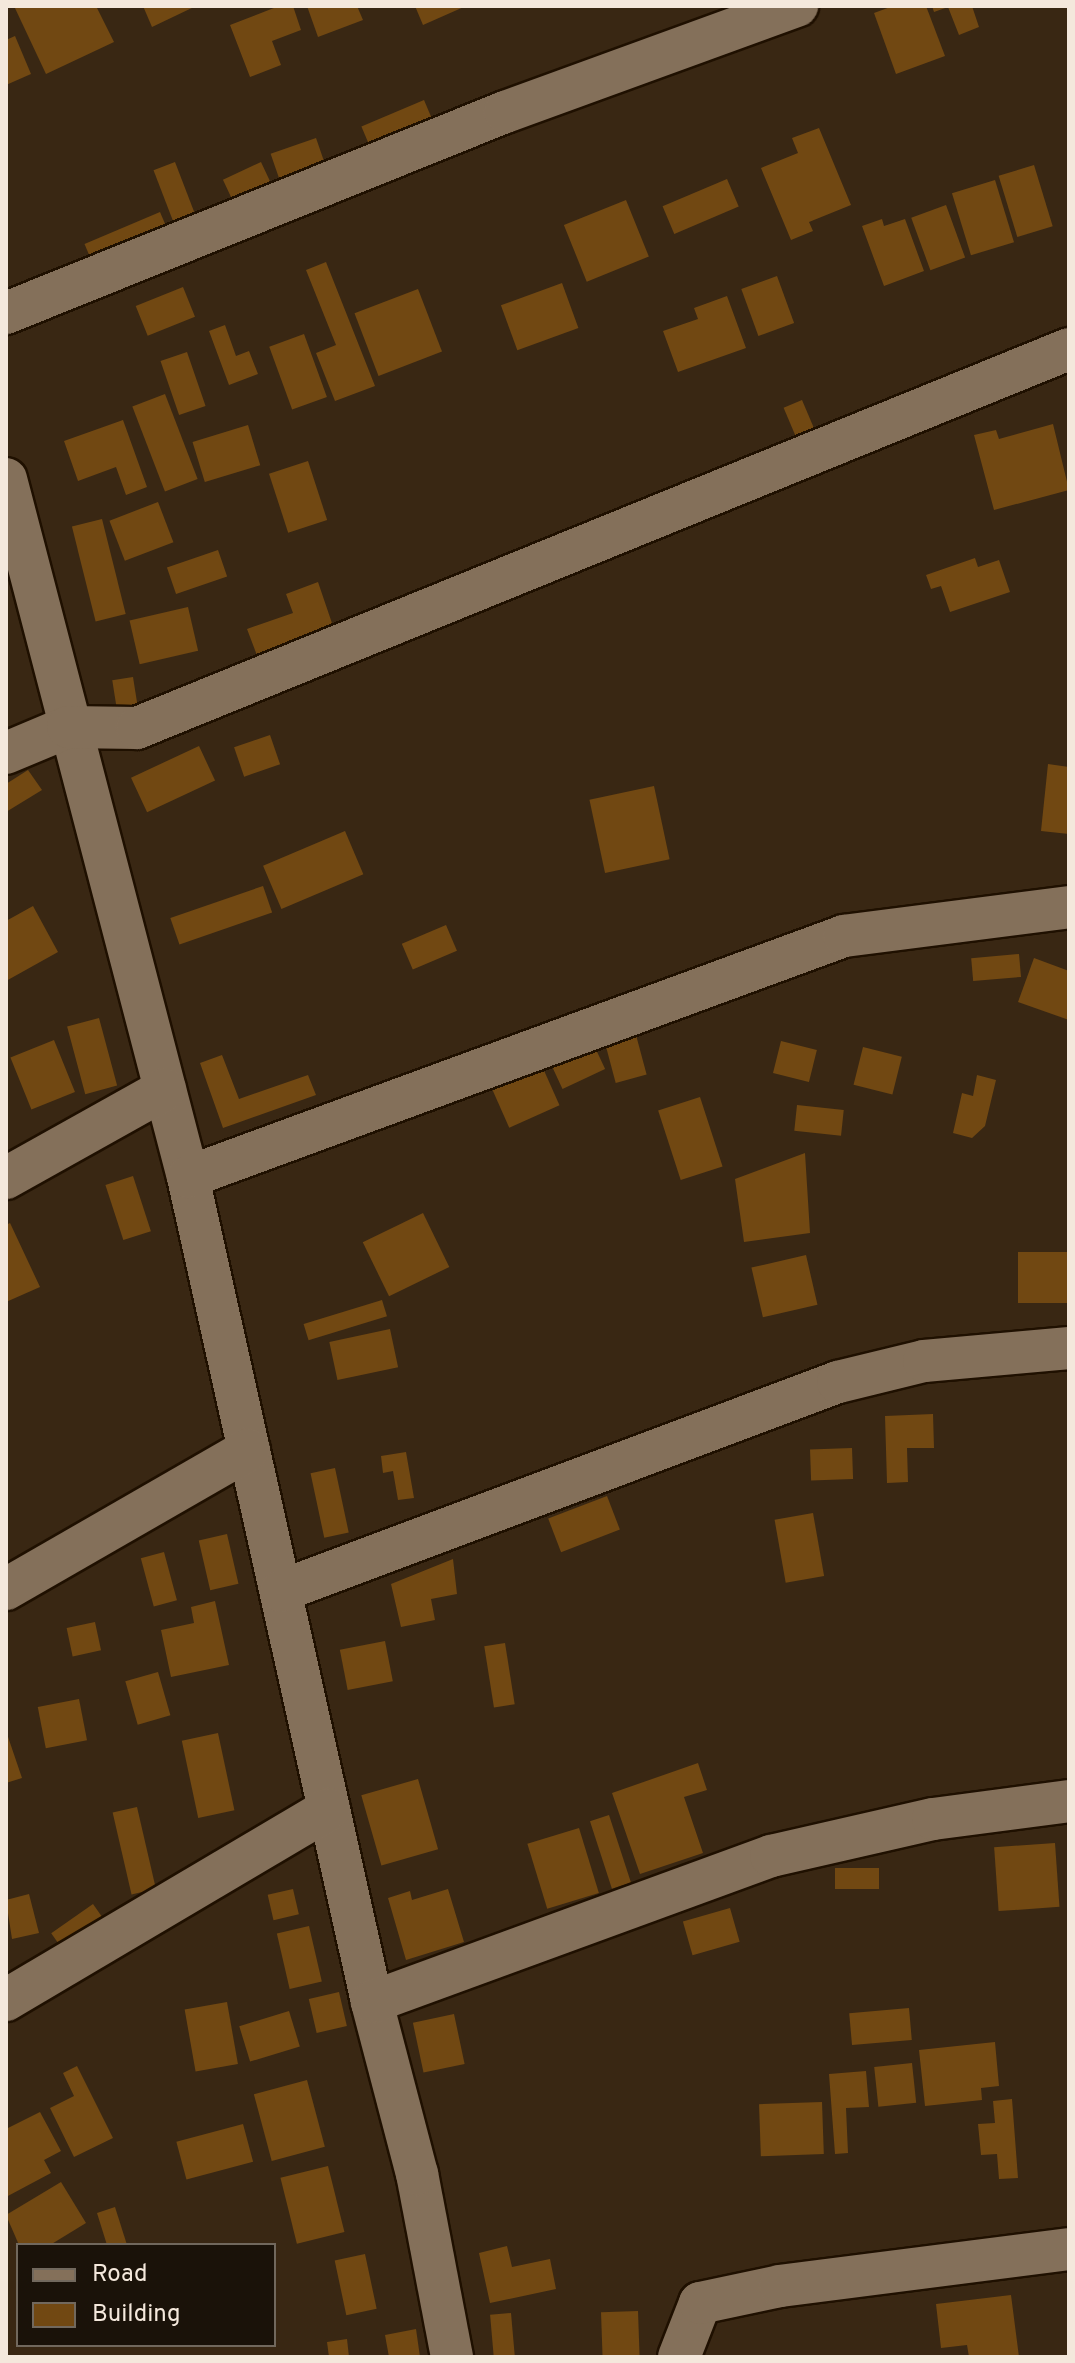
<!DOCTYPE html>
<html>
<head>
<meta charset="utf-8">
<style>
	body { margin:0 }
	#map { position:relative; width:1075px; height:2363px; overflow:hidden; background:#392713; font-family:Overpass,sans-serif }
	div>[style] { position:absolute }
	.building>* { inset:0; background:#714812; transform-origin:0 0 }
	.roads { filter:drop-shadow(2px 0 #1f1000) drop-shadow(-2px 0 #1f1000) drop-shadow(0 2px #1f1000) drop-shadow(0 -2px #1f1000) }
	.minor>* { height:42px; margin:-21px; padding:0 21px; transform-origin:21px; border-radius:21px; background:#84705a }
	span { translate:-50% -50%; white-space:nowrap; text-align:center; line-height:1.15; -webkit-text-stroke:8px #1a1209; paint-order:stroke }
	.frame { position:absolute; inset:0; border:8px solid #f4e8dc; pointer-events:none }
	.legend { position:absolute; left:16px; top:2243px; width:260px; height:104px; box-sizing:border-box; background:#1a1209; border:2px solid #71685d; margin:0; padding:10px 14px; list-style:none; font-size:24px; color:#f4e8dc }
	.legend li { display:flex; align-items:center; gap:16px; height:40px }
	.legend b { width:40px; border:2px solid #71685d }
</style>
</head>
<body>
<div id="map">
	<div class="building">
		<div style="clip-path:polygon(14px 6px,96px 6px,114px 42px,46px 74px)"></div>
		<div style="clip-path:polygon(143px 6px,196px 6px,152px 27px)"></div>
		<div style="clip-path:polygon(279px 6px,293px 6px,301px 30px,272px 41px,281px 65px,250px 77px,230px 25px)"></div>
		<div style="clip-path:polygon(307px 6px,357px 6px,363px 20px,318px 37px)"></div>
		<div style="clip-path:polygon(415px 6px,466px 6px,423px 25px)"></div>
		<div style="clip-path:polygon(893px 6px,926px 6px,945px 56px,896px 74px,874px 13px)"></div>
		<div style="clip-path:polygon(932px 6px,972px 6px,979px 27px,959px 35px,948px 7px,934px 12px)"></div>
		<div style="clip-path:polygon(15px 36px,31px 74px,6px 85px,6px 40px)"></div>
		<div style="left:424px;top:100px;width:26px;height:68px;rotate:67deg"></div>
		<div style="clip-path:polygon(819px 128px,851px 205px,809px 222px,813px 231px,791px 240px,761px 168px,798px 153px,792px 138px)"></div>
		<div style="left:316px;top:138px;width:31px;height:48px;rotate:71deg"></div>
		<div style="left:175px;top:162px;width:60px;height:23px;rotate:69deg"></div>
		<div style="left:261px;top:162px;width:31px;height:42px;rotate:65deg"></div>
		<div style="left:1034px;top:165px;width:64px;height:37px;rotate:73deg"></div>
		<div style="left:727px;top:179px;width:30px;height:70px;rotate:67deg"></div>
		<div style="left:995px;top:180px;width:65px;height:45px;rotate:73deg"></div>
		<div style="left:626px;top:200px;width:61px;height:67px;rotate:68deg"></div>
		<div style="left:946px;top:205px;width:56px;height:37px;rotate:70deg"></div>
		<div style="left:160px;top:212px;width:21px;height:82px;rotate:67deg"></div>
		<div style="clip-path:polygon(882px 219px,884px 226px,905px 219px,924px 271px,884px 286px,862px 226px)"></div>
		<div style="clip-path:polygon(326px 262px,375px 386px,335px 401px,316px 353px,336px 345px,306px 270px)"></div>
		<div style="left:777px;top:276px;width:50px;height:38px;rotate:70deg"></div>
		<div style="left:562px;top:283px;width:48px;height:65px;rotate:70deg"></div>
		<div style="left:183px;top:287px;width:32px;height:51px;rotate:68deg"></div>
		<div style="left:418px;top:289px;width:67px;height:68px;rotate:69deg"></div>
		<div style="clip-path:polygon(727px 296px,746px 348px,678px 372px,663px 331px,698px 319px,694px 308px)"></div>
		<div style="clip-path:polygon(225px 325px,236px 356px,249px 351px,258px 374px,229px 385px,209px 331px)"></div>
		<div style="left:304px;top:334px;width:67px;height:37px;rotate:70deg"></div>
		<div style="left:187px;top:352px;width:57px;height:28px;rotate:71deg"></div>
		<div style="left:165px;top:394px;width:91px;height:35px;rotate:69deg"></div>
		<div style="left:802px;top:400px;width:38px;height:20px;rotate:67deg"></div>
		<div style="clip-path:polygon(123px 420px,147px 487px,126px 495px,116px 467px,78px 481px,64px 441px)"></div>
		<div style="clip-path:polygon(1053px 424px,1069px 490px,994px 510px,974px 435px,996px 430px,999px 439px)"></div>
		<div style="left:248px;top:425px;width:42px;height:58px;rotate:73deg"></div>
		<div style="left:308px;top:461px;width:62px;height:41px;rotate:72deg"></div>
		<div style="left:158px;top:502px;width:43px;height:52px;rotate:69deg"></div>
		<div style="left:102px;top:519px;width:98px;height:31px;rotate:76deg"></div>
		<div style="left:218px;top:550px;width:28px;height:54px;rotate:71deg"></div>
		<div style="clip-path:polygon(975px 558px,978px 567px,999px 560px,1010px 592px,950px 612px,941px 586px,931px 589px,926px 575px)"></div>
		<div style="clip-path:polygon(318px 582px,335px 632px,258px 658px,247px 629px,293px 613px,286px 594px)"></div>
		<div style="left:188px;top:607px;width:45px;height:60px;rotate:77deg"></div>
		<div style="left:133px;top:677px;width:39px;height:21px;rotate:81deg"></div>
		<div style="left:270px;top:735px;width:31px;height:38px;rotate:71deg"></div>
		<div style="left:199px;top:746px;width:38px;height:75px;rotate:65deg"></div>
		<div style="clip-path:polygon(1048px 764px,1069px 767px,1069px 834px,1041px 831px)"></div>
		<div style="clip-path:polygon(28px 770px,42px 790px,6px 812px,6px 784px)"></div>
		<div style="left:654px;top:786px;width:75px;height:66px;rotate:78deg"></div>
		<div style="left:345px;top:831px;width:47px;height:89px;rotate:67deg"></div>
		<div style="left:263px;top:886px;width:28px;height:98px;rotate:71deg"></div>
		<div style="clip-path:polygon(33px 906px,58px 952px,6px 981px,6px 921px)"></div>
		<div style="left:446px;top:925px;width:28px;height:48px;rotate:67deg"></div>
		<div style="left:1019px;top:954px;width:23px;height:48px;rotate:85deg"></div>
		<div style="clip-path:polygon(1034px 958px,1069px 971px,1069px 1020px,1018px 1002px)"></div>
		<div style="left:99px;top:1018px;width:70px;height:33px;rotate:75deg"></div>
		<div style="left:636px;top:1035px;width:41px;height:32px;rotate:75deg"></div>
		<div style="left:54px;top:1040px;width:56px;height:47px;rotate:68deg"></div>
		<div style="left:592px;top:1041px;width:31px;height:47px;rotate:65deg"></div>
		<div style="left:781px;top:1041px;width:37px;height:33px;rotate:14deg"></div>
		<div style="left:863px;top:1047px;width:40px;height:39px;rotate:14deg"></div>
		<div style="clip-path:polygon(222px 1055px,239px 1099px,308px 1075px,316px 1095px,223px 1128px,200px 1063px)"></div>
		<div style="left:542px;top:1066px;width:43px;height:55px;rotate:66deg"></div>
		<div style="clip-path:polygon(977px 1075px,996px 1080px,985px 1126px,972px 1138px,953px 1133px,962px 1093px,973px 1096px)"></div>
		<div style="left:700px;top:1097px;width:73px;height:44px;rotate:72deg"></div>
		<div style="left:797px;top:1105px;width:47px;height:26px;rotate:6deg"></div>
		<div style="clip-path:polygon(805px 1153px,810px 1233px,744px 1242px,735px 1179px)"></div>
		<div style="left:133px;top:1176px;width:58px;height:29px;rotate:72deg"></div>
		<div style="left:423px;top:1213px;width:60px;height:67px;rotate:64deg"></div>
		<div style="clip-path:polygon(10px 1223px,40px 1287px,6px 1302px,6px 1225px)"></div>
		<div style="left:1069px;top:1252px;width:51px;height:51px;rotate:90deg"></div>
		<div style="left:806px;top:1255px;width:51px;height:56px;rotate:77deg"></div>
		<div style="left:382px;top:1300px;width:17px;height:82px;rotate:73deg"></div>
		<div style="left:390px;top:1329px;width:39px;height:62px;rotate:78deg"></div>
		<div style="clip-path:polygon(933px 1414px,934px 1448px,907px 1448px,908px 1482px,887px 1483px,885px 1416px)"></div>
		<div style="left:852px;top:1448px;width:31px;height:42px;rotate:88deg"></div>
		<div style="clip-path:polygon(406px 1452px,414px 1498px,398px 1500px,393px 1471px,383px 1473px,381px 1456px)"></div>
		<div style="left:335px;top:1468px;width:66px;height:25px;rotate:78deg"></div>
		<div style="left:607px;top:1496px;width:36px;height:63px;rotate:69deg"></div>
		<div style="left:813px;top:1513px;width:64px;height:39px;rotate:80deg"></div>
		<div style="left:227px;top:1534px;width:51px;height:29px;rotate:77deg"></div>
		<div style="left:164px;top:1552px;width:50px;height:24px;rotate:75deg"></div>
		<div style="clip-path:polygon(453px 1559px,457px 1594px,431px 1599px,435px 1620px,401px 1627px,391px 1584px)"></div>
		<div style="clip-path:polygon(215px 1601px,229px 1665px,171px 1677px,161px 1630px,194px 1623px,191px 1607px)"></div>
		<div style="left:95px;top:1622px;width:29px;height:29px;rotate:78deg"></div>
		<div style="left:385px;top:1641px;width:41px;height:46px;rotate:79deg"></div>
		<div style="left:505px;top:1643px;width:62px;height:21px;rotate:81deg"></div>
		<div style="left:158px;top:1672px;width:45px;height:34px;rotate:74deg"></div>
		<div style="left:79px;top:1699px;width:42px;height:42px;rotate:79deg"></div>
		<div style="clip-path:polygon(6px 1731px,22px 1778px,6px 1783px)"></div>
		<div style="left:218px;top:1733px;width:79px;height:37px;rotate:78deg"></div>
		<div style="clip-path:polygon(698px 1763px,707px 1790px,684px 1797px,703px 1853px,640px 1874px,612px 1793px)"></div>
		<div style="left:418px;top:1779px;width:73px;height:59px;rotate:74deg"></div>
		<div style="left:137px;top:1807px;width:84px;height:25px;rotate:77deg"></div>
		<div style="left:609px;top:1815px;width:71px;height:20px;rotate:72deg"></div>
		<div style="left:579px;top:1828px;width:68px;height:54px;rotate:73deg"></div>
		<div style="left:1055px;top:1843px;width:64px;height:61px;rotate:86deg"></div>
		<div style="left:835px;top:1868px;width:44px;height:21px"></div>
		<div style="left:293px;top:1889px;width:26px;height:26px;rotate:77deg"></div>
		<div style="clip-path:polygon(448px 1889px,464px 1942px,406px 1960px,388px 1898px,410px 1891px,412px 1900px)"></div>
		<div style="clip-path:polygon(29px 1894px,39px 1933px,12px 1939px,6px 1900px)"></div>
		<div style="left:93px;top:1904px;width:19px;height:51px;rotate:55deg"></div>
		<div style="left:730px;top:1908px;width:35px;height:49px;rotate:74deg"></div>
		<div style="left:309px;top:1926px;width:57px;height:33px;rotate:77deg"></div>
		<div style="left:339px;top:1992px;width:35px;height:31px;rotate:77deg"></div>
		<div style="left:227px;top:2002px;width:63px;height:43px;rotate:80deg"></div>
		<div style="left:909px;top:2008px;width:32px;height:60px;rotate:85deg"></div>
		<div style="left:289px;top:2011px;width:37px;height:52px;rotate:73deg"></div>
		<div style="left:454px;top:2014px;width:51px;height:42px;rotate:78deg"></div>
		<div style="clip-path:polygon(995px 2042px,999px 2086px,981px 2088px,982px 2100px,925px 2106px,919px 2050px)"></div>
		<div style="left:912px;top:2063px;width:40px;height:38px;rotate:84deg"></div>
		<div style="clip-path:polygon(77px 2066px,113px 2138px,74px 2157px,50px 2108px,74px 2096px,63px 2073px)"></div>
		<div style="clip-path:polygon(866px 2071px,869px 2107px,846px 2108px,848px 2153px,835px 2154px,829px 2074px)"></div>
		<div style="left:307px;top:2080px;width:69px;height:55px;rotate:75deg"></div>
		<div style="clip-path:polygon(1012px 2099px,1018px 2178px,999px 2179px,997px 2154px,981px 2155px,978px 2124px,995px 2123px,993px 2101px)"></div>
		<div style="left:822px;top:2102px;width:52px;height:63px;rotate:88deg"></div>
		<div style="clip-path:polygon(40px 2112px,61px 2151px,44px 2160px,51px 2173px,6px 2197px,6px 2129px)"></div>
		<div style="left:243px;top:2124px;width:39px;height:69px;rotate:75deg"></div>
		<div style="left:328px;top:2166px;width:68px;height:49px;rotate:76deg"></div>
		<div style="clip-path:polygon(61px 2182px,86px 2223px,50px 2245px,19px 2245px,6px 2215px)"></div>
		<div style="clip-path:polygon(115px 2207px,127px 2245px,107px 2245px,97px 2213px)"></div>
		<div style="clip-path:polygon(507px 2246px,512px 2267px,550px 2259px,556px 2289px,490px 2303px,479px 2253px)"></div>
		<div style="left:365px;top:2254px;width:56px;height:31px;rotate:78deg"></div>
		<div style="clip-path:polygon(1011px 2295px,1019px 2357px,969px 2357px,967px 2345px,941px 2348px,936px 2304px)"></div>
		<div style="left:638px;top:2311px;width:46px;height:37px;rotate:88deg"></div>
		<div style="left:511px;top:2313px;width:44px;height:21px;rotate:85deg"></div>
		<div style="clip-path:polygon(416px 2329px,420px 2357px,389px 2357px,385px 2335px)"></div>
		<div style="clip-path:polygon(347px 2339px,349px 2357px,329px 2357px,327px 2342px)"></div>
	</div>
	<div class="roads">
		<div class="minor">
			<div style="left:6px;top:313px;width:538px;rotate:-21.94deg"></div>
			<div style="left:505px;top:112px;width:311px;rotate:-20deg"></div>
			<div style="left:6px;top:479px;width:721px;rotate:75.39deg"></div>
			<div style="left:188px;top:1177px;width:845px;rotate:77.43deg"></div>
			<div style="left:6px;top:753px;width:67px;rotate:-22.8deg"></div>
			<div style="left:68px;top:727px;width:69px;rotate:0.8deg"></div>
			<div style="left:137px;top:728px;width:1006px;rotate:-22.13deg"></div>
			<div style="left:188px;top:1177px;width:699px;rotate:-20.17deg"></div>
			<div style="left:844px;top:936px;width:227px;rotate:-7.3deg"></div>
			<div style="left:6px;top:1178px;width:182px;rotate:-29.2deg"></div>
			<div style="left:6px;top:1589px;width:280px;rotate:-29.9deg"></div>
			<div style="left:281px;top:1591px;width:595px;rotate:-20.57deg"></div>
			<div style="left:838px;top:1382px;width:89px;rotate:-13.7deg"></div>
			<div style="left:924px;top:1361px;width:146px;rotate:-5.1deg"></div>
			<div style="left:6px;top:2000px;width:375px;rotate:-30.6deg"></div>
			<div style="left:452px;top:2357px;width:186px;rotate:-100.8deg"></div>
			<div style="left:417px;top:2174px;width:178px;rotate:-104.7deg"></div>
			<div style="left:372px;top:2002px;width:425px;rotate:-20.1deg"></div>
			<div style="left:771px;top:1856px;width:166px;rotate:-12.9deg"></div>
			<div style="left:933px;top:1819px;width:137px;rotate:-7.5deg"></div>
			<div style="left:679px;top:2357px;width:58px;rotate:-68.7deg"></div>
			<div style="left:700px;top:2303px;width:82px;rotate:-12deg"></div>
			<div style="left:780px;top:2286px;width:291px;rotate:-7.3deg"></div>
		</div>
	</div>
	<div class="frame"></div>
	<ul class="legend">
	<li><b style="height:10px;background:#84705a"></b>Road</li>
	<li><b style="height:22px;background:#714812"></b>Building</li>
	</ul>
</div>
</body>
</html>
